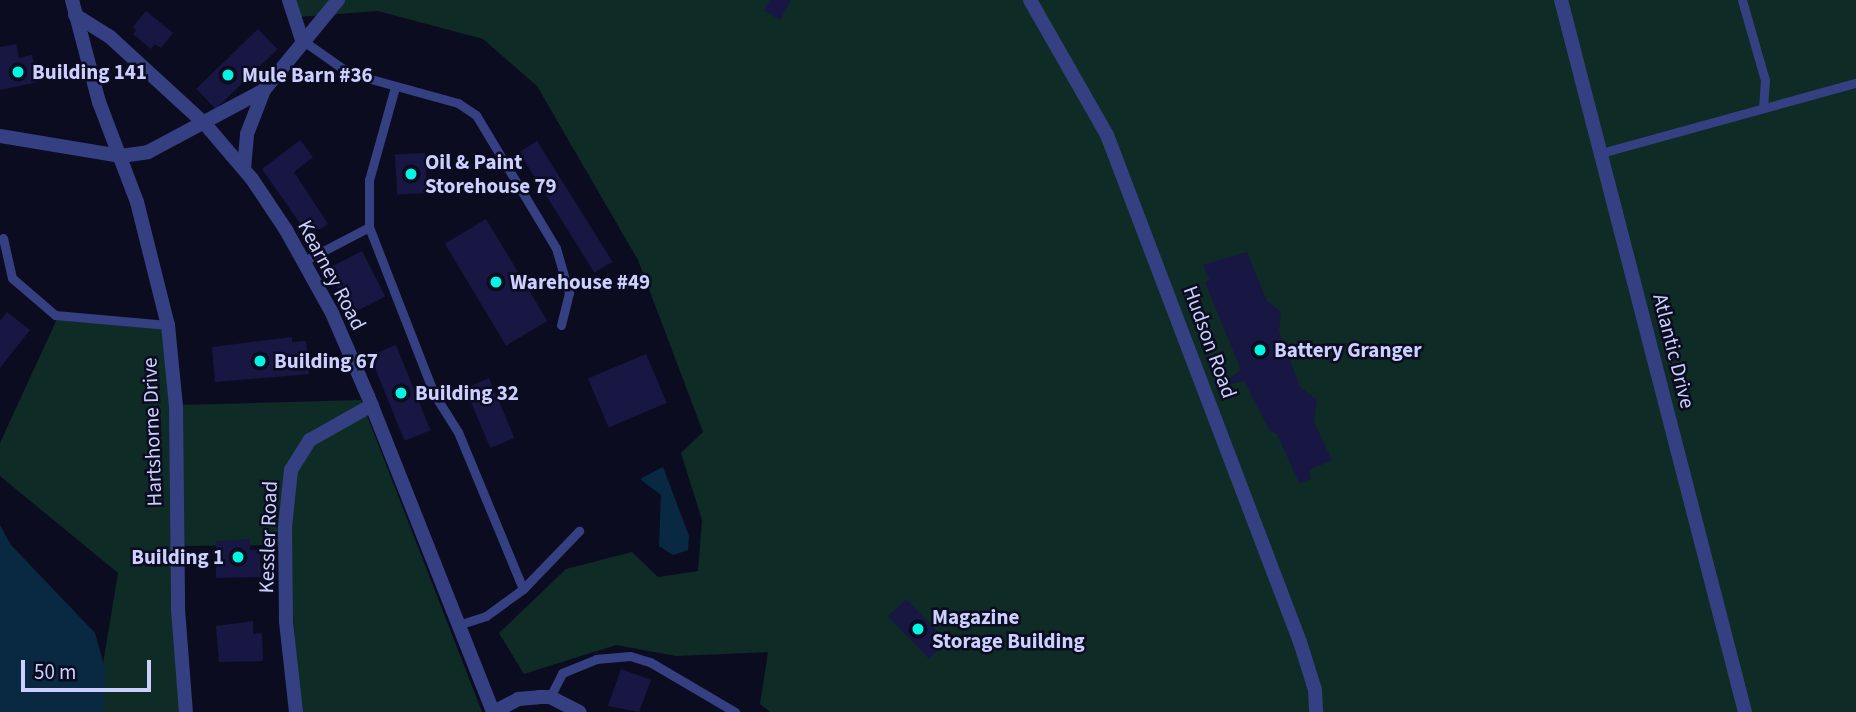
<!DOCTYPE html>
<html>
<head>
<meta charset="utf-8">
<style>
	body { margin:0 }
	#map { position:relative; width:1856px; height:712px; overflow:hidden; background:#0c0c21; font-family:"Source Sans 3",sans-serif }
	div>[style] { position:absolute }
	.green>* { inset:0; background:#0f2b25 }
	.water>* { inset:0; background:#092943 }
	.building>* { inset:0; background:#181743; transform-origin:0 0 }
	.service>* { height:9px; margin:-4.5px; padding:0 4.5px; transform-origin:4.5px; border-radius:4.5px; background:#354082 }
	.minor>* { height:14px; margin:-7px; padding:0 7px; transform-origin:7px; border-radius:7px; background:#354082 }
	.tertiary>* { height:14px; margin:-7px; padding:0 7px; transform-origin:7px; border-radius:7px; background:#354082 }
	.dots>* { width:19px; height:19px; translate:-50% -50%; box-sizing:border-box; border:4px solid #0c0c21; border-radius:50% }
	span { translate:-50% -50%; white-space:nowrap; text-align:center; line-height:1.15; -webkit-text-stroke:5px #0c0c21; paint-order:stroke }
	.poi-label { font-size:21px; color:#ccd0ff; font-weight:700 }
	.left { translate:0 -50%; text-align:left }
	.right { translate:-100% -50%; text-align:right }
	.street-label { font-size:21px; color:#ccd0ff }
	.scale { position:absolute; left:21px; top:660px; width:130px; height:32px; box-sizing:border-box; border:4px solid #ccd0ff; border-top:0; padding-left:9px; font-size:21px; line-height:24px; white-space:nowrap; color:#ccd0ff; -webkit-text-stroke:5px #0c0c21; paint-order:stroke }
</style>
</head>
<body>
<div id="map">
	<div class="green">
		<div style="clip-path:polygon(296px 0,1856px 0,1856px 712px,770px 712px,760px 704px,768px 652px,676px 656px,616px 645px,524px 674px,499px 633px,566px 569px,632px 552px,658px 577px,698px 571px,702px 520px,681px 453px,703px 432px,638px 260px,537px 86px,483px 39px,378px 11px,298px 17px)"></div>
		<div style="clip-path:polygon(57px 319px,174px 326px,180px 405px,361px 400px,482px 712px,301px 712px,287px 545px,178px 546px,191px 712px,95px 712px,118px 573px,0 476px,0 443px)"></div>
	</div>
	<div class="water">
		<div style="clip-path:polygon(663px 467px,689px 536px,688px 550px,673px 555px,659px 546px,661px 495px,640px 479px)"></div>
		<div style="clip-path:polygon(0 525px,11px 545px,95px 633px,105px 669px,104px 712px,0 712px)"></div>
	</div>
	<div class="building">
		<div style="clip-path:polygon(770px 0,791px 0,780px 20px,764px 10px)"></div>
		<div style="clip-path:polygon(146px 11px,173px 33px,161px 48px,155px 44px,151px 49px,133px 34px,136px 30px,133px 27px)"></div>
		<div style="left:258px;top:29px;width:28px;height:86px;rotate:46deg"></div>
		<div style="clip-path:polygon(16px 44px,19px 58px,32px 55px,38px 82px,0 90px,0 47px)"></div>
		<div style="clip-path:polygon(300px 140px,313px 157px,294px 172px,328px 224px,309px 236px,262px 169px)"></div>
		<div style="left:537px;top:141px;width:142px;height:21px;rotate:58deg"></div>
		<div style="left:425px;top:153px;width:40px;height:30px;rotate:87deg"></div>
		<div style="left:486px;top:219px;width:119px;height:48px;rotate:59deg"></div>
		<div style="left:362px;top:251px;width:51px;height:38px;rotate:63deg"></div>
		<div style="clip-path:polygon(1247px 252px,1267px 301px,1281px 312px,1279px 331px,1300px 387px,1317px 400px,1314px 422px,1332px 460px,1309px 470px,1311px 479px,1299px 483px,1277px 434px,1270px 431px,1244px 381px,1219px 387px,1241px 370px,1205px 282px,1210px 280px,1203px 265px)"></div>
		<div style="clip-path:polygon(7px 312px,30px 330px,0 368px,0 321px)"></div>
		<div style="clip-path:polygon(292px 337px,292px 342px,306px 341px,309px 374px,215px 382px,212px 347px)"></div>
		<div style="left:396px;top:345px;width:92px;height:28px;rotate:68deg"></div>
		<div style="left:646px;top:354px;width:53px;height:63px;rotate:67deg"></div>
		<div style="left:489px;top:378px;width:65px;height:26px;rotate:67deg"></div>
		<div style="clip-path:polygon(250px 539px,250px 550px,260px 550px,261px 577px,216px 578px,216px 541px)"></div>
		<div style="left:906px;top:599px;width:59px;height:25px;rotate:46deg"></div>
		<div style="clip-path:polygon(253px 621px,253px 634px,262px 633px,263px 661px,219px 662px,216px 626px)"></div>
		<div style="clip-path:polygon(621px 669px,651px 680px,639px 712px,608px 706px)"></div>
	</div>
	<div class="service">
		<div style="left:1742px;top:0;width:83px;rotate:74deg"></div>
		<div style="left:1765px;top:80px;width:26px;rotate:94deg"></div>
		<div style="left:302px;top:40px;width:57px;rotate:35.1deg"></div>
		<div style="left:349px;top:73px;width:113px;rotate:15.4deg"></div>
		<div style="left:458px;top:103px;width:22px;rotate:34deg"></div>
		<div style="left:476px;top:115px;width:155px;rotate:59deg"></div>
		<div style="left:556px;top:248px;width:47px;rotate:73.9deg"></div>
		<div style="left:569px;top:293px;width:33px;rotate:104deg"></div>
		<div style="left:395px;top:87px;width:97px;rotate:105.6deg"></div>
		<div style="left:369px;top:180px;width:47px;rotate:90deg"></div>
		<div style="left:369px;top:227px;width:179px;rotate:68.7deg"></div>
		<div style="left:434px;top:394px;width:45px;rotate:57.7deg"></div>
		<div style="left:458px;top:432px;width:170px;rotate:67.5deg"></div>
		<div style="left:523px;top:589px;width:46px;rotate:143.9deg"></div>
		<div style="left:486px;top:616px;width:26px;rotate:162deg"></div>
		<div style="left:1601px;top:153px;width:264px;rotate:-15.4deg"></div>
		<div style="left:3px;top:238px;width:41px;rotate:77.3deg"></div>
		<div style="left:12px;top:278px;width:57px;rotate:40.7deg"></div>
		<div style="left:55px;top:315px;width:113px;rotate:5.1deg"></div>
		<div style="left:304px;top:261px;width:73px;rotate:-27.6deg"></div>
		<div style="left:523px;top:589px;width:81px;rotate:-46deg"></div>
		<div style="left:550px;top:697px;width:27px;rotate:-63deg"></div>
		<div style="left:562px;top:673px;width:37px;rotate:-22deg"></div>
		<div style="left:596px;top:659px;width:34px;rotate:-5deg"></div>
		<div style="left:630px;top:656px;width:21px;rotate:17deg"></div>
		<div style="left:650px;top:662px;width:99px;rotate:30.5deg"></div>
	</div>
	<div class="minor">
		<div style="left:289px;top:0;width:42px;rotate:72deg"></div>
		<div style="left:1561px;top:0;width:735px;rotate:75.51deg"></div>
		<div style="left:0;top:136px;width:123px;rotate:9.4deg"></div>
		<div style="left:121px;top:156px;width:27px;rotate:-8deg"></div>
		<div style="left:148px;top:152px;width:132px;rotate:-28.1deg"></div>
		<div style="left:264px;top:90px;width:117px;rotate:-50.6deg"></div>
		<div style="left:244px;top:169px;width:35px;rotate:-85deg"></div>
		<div style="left:247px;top:134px;width:47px;rotate:-68.9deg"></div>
		<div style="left:296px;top:712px;width:92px;rotate:-96.3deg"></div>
		<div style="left:286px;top:621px;width:94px;rotate:-90.6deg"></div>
		<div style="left:285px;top:527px;width:57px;rotate:-84deg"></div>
		<div style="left:291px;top:470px;width:36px;rotate:-58deg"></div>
		<div style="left:310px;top:440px;width:71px;rotate:-29.4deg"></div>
		<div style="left:494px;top:712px;width:27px;rotate:-28deg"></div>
		<div style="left:518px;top:699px;width:21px;rotate:-5deg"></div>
		<div style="left:539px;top:697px;width:11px"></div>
		<div style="left:550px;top:697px;width:33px;rotate:27deg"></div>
	</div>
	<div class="tertiary">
		<div style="left:72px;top:0;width:106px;rotate:75.2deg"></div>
		<div style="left:99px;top:102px;width:107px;rotate:69.2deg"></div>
		<div style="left:137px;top:202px;width:127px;rotate:75.9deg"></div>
		<div style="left:168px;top:325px;width:81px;rotate:84.4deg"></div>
		<div style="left:176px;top:406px;width:203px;rotate:89.4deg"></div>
		<div style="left:178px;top:609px;width:103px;rotate:85.6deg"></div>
		<div style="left:1030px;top:0;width:155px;rotate:60.3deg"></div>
		<div style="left:1107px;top:135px;width:542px;rotate:69.16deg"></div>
		<div style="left:1300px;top:642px;width:50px;rotate:72.6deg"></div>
		<div style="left:1315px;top:690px;width:22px;rotate:87deg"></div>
		<div style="left:75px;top:15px;width:40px;rotate:32deg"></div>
		<div style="left:109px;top:36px;width:130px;rotate:42.5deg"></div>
		<div style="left:205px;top:124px;width:72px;rotate:49.5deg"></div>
		<div style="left:252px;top:179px;width:61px;rotate:56.3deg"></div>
		<div style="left:286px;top:230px;width:95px;rotate:61deg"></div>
		<div style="left:332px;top:313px;width:90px;rotate:66.6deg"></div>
		<div style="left:368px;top:396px;width:340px;rotate:68.4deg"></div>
	</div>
	<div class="dots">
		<div style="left:18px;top:72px;background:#00f7e1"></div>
		<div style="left:228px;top:75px;background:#00f7e1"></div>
		<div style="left:411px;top:174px;background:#00f7e1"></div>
		<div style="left:496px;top:282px;background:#00f7e1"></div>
		<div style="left:1260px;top:350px;background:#00f7e1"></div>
		<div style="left:260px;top:361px;background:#00f7e1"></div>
		<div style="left:401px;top:393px;background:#00f7e1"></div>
		<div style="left:238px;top:557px;background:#00f7e1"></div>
		<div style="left:918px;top:629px;background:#00f7e1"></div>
	</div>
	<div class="poi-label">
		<span class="left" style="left:32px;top:72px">Building 141</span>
		<span class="left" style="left:242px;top:75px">Mule Barn #36</span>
		<span class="left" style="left:425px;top:174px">Oil &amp; Paint<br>Storehouse 79</span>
		<span class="left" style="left:510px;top:282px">Warehouse #49</span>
		<span class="left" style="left:1274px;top:350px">Battery Granger</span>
		<span class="left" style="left:274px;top:361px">Building 67</span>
		<span class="left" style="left:415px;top:393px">Building 32</span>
		<span class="right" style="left:224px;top:557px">Building 1</span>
		<span class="left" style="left:932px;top:629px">Magazine<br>Storage Building</span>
	</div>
	<div class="street-label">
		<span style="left:332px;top:275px;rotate:62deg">Kearney Road</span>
		<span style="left:1210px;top:342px;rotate:70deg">Hudson Road</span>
		<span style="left:1674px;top:351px;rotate:76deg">Atlantic Drive</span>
		<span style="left:152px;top:432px;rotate:-92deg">Hartshorne Drive</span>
		<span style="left:268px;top:537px;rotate:-88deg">Kessler Road</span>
	</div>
	<div class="scale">50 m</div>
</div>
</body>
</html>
